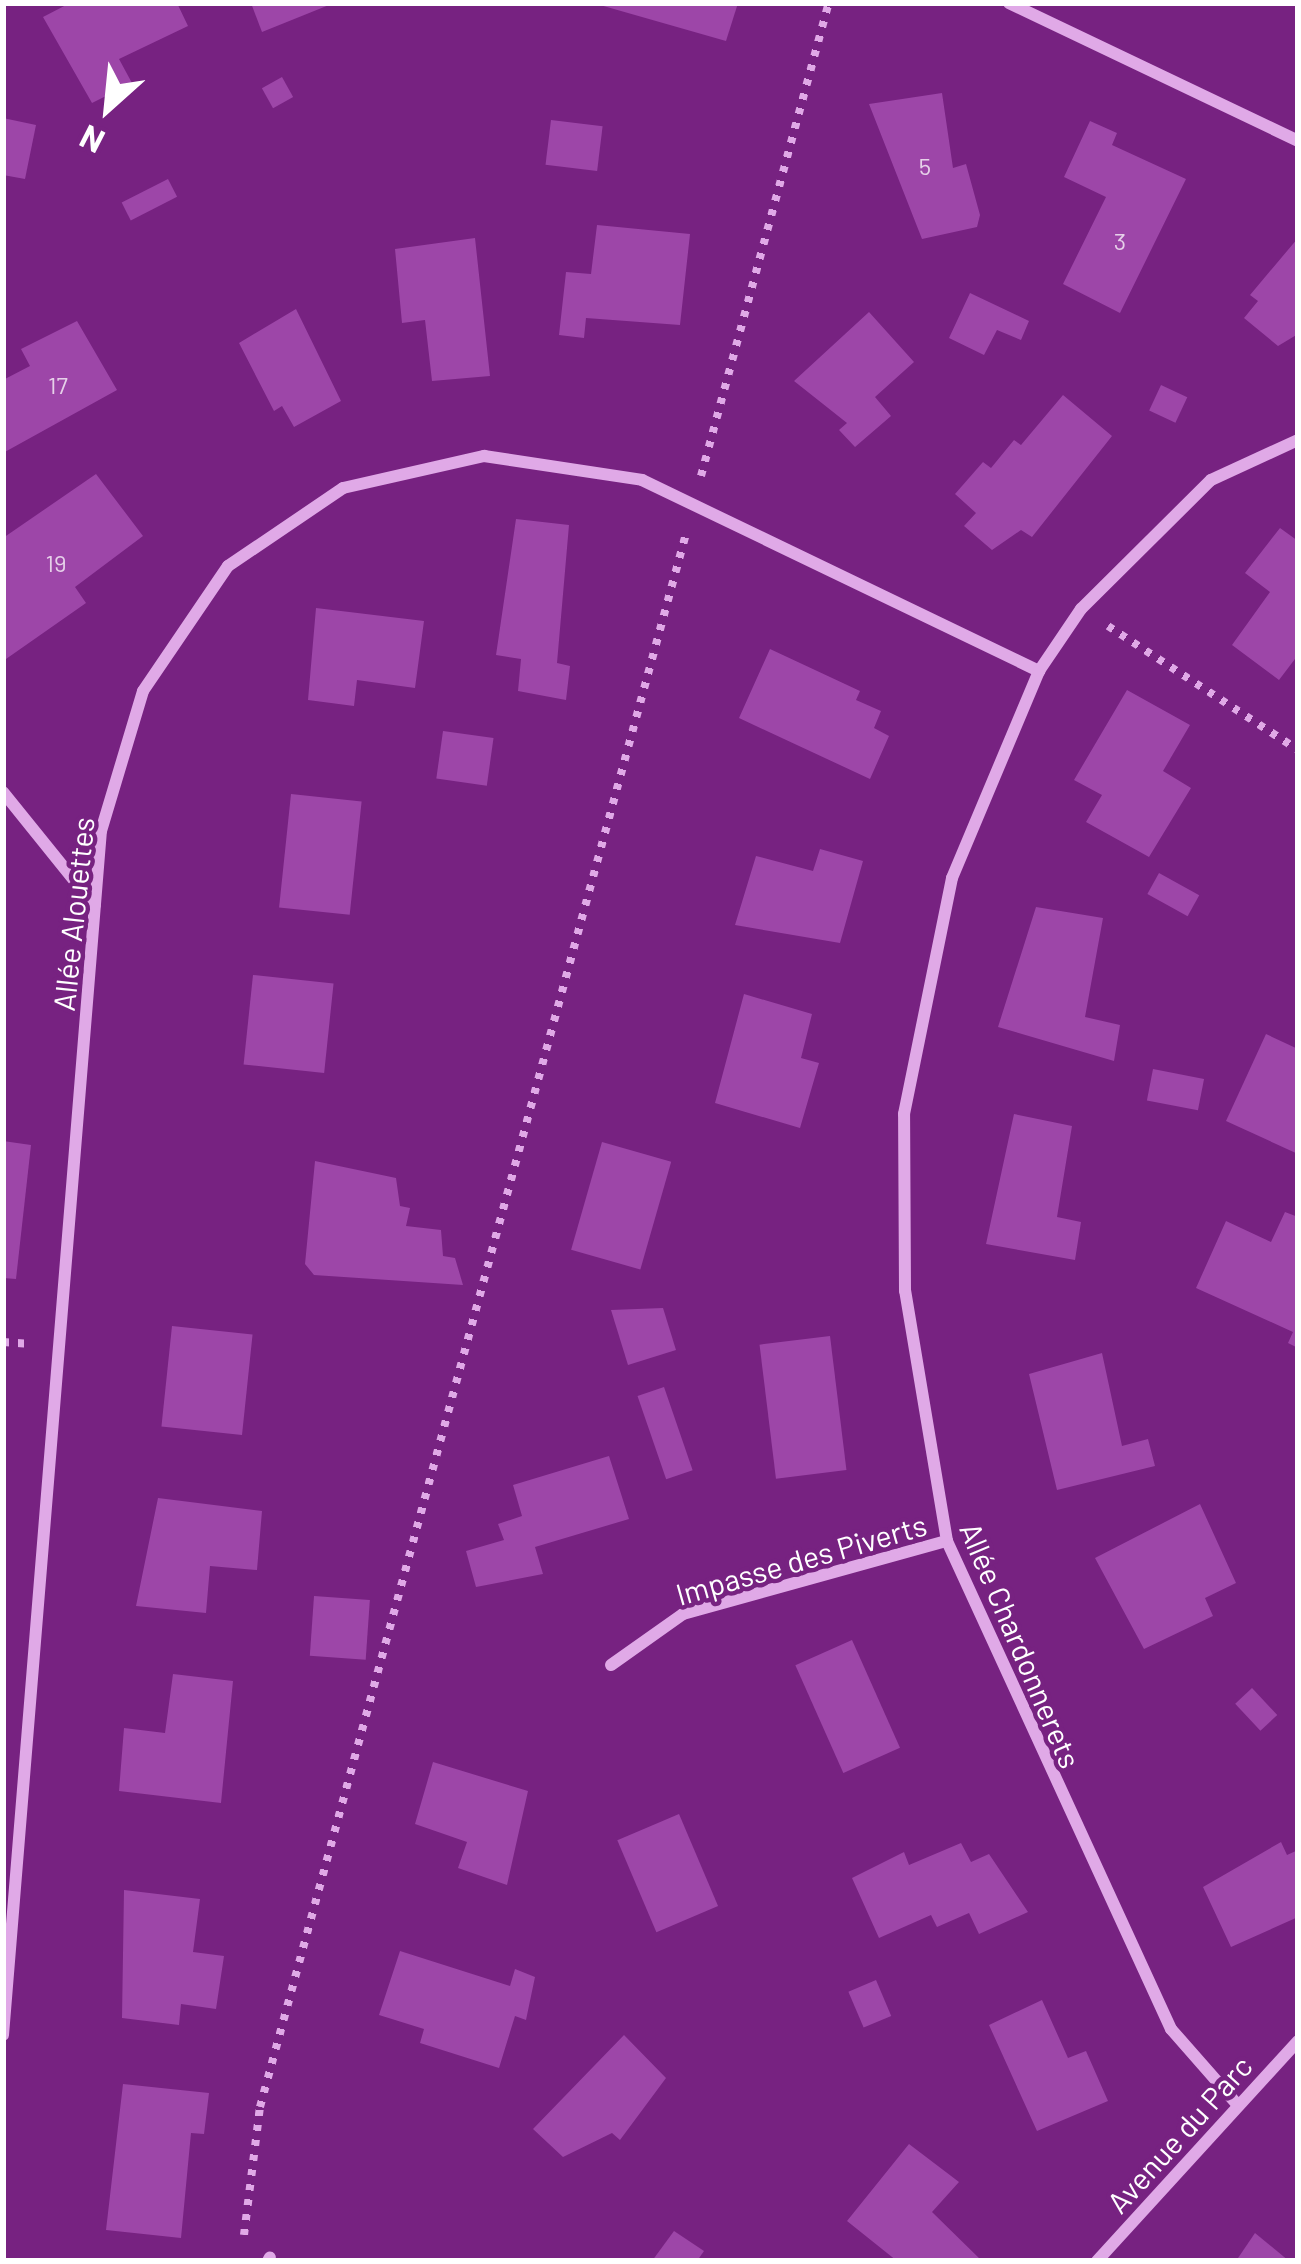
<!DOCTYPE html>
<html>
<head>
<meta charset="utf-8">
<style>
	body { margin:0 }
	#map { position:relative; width:1301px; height:2264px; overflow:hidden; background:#772281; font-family:Barlow,sans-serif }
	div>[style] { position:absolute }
	.building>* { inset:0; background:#9d46a8; transform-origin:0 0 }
	.path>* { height:8px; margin-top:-4px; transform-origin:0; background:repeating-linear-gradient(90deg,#e0a9e7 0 6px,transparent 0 15px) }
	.street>* { height:12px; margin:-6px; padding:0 6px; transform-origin:6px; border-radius:6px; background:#e0a9e7 }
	span { translate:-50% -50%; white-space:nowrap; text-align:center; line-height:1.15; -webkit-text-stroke:9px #772281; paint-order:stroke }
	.number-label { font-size:24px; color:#e6d1e9 }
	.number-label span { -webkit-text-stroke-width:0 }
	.street-label { font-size:30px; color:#fff }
	.frame { position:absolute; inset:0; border:6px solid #fff; pointer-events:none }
	.north { position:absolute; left:48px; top:48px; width:120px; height:120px; -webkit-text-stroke:9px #772281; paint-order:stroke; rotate:207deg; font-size:33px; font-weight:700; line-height:48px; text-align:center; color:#fff }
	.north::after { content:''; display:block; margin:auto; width:42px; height:54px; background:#fff; clip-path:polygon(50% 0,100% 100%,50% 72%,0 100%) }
</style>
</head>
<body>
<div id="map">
	<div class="building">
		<div style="clip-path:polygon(70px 3px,177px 3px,188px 26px,119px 59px,132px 83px,92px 103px,43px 17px)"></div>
		<div style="clip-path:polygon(251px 3px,334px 3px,262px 32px)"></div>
		<div style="clip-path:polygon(593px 3px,738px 3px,726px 41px)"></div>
		<div style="left:282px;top:77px;width:23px;height:23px;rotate:61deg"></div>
		<div style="clip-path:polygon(942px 93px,953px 168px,966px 164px,980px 215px,977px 227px,922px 239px,869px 104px)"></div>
		<div style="clip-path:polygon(3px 118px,36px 125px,25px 179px,3px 175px)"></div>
		<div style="left:551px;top:120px;width:52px;height:45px;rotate:7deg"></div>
		<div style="clip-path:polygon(1090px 121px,1117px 133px,1112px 145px,1186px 179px,1120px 313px,1063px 284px,1106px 197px,1064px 177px)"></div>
		<div style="left:168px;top:179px;width:20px;height:52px;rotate:63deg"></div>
		<div style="clip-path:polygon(597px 225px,690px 234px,680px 325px,586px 318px,584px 338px,559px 335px,566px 272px,591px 274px)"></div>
		<div style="clip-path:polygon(475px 238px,490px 376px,432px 381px,425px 320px,402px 323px,395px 249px)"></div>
		<div style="clip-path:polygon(1298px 238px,1298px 334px,1278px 346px,1244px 318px,1258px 301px,1250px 295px)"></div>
		<div style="clip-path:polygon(970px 293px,1029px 321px,1021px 340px,997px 330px,984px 355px,949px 338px)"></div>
		<div style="clip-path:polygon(296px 309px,341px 401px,294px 427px,282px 406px,274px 411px,239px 343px)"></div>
		<div style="clip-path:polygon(869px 312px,914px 362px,875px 397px,891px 416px,855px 447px,839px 430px,847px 423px,794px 381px)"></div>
		<div style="clip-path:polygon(77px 321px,117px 390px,3px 453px,3px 380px,30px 366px,21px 349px)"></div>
		<div style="left:1161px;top:385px;width:29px;height:28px;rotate:25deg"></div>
		<div style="clip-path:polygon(1063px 395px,1112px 436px,1032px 537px,1021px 530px,992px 550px,964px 526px,976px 513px,955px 494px,983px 462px,991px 468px,1014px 440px,1021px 445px)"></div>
		<div style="clip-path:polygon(96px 474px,143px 536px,75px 587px,86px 603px,6px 659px,3px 538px)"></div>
		<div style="clip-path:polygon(516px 519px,569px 525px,557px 663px,570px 666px,566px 700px,518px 691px,521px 659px,496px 655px)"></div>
		<div style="clip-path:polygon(1280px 528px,1298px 541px,1298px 655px,1279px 680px,1232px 645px,1270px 592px,1245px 573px)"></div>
		<div style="clip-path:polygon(316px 608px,424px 621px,415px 688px,357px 680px,354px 706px,308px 700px)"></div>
		<div style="clip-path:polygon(770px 649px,860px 691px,856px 700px,881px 711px,874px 728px,889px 736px,870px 779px,739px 718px)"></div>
		<div style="clip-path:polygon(1127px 690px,1190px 725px,1163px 771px,1191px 788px,1149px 857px,1086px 822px,1102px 795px,1074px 780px)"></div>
		<div style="left:443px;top:731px;width:51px;height:48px;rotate:8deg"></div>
		<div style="left:291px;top:794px;width:71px;height:114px;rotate:6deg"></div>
		<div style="clip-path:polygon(820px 849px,863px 861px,840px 943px,735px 925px,756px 856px,813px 871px)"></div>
		<div style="left:1159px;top:873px;width:46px;height:24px;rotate:29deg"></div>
		<div style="clip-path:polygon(1036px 907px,1103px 918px,1085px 1017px,1120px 1025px,1114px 1061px,998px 1027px)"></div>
		<div style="left:253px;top:975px;width:81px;height:90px;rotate:6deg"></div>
		<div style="clip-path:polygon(744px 994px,812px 1014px,801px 1058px,819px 1063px,800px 1128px,715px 1103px)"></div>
		<div style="clip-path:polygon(1266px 1034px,1298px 1049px,1298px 1154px,1226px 1121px)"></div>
		<div style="left:1153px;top:1069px;width:52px;height:32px;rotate:11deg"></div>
		<div style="clip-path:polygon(1014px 1114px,1072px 1126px,1057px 1217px,1081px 1222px,1075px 1260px,986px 1244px)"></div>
		<div style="clip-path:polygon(3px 1141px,31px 1145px,16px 1279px,3px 1278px)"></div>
		<div style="left:602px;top:1142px;width:72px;height:112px;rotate:16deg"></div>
		<div style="clip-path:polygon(315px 1161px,396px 1178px,400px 1206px,410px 1208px,406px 1226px,441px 1230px,443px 1256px,455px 1258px,463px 1285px,314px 1275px,305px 1264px)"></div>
		<div style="clip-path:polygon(1285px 1212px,1298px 1217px,1298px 1348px,1288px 1343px,1293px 1332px,1196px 1288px,1226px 1221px,1271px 1242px)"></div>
		<div style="clip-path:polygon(663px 1308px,676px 1350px,628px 1365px,611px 1310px)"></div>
		<div style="left:172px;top:1326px;width:81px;height:101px;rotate:6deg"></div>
		<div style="left:830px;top:1336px;width:135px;height:71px;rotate:83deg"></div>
		<div style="clip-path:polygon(1102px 1353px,1122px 1446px,1148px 1439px,1155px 1466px,1057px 1490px,1029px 1374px)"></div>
		<div style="left:664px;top:1387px;width:88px;height:28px;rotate:71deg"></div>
		<div style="clip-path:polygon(609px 1456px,629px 1519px,535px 1547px,543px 1574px,476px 1587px,466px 1551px,504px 1540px,498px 1524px,522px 1516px,513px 1485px)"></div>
		<div style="clip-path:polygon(158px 1498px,262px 1511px,257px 1570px,210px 1566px,206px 1613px,136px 1606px)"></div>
		<div style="clip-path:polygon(1200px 1504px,1236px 1583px,1205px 1598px,1213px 1616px,1144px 1649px,1095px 1558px)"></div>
		<div style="left:314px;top:1596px;width:56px;height:60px;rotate:4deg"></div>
		<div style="left:852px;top:1640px;width:118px;height:62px;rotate:66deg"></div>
		<div style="clip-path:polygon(173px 1674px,233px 1681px,221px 1803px,119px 1791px,124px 1728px,165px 1733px)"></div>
		<div style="left:1252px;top:1688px;width:37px;height:23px;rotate:47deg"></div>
		<div style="clip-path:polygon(433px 1762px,528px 1791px,507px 1885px,458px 1868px,467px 1842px,415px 1824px)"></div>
		<div style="left:679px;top:1814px;width:100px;height:67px;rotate:67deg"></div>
		<div style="clip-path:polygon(1281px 1842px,1287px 1855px,1298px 1850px,1298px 1917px,1231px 1947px,1203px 1887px)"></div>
		<div style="clip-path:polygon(961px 1843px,971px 1862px,989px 1854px,1028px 1912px,979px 1934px,969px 1913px,937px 1927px,931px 1915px,879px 1938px,852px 1878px,904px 1852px,909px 1865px)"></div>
		<div style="clip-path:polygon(124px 1890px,200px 1899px,193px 1952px,224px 1956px,216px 2009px,181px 2004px,179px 2025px,122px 2018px)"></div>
		<div style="clip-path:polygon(400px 1951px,510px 1986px,515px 1969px,535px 1977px,526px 2020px,515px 2016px,499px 2068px,420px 2043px,424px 2029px,379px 2015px)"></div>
		<div style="left:876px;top:1980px;width:39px;height:30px;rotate:67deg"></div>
		<div style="clip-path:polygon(1042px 2000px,1068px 2058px,1086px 2051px,1108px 2101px,1037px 2131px,989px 2025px)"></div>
		<div style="clip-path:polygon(624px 2035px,666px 2078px,620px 2140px,612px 2133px,563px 2157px,533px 2129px)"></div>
		<div style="clip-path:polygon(123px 2084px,209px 2093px,204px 2134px,191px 2133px,181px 2238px,106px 2230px)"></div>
		<div style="clip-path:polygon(909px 2144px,959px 2182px,932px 2212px,982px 2261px,897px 2261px,847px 2221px)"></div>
		<div style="clip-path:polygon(674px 2231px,704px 2251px,697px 2261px,652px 2261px)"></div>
		<div style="clip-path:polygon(1255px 2233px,1289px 2261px,1236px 2261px)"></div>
	</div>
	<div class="path">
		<div style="left:701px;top:476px;width:490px;rotate:-74.9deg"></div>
		<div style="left:1108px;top:626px;width:227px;rotate:33.1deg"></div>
		<div style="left:3px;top:1342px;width:28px;rotate:4deg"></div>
		<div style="left:244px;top:2235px;width:129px;rotate:-82.9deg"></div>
		<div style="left:260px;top:2107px;width:1627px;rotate:-74.85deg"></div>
	</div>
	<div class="street">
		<div style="left:1009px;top:3px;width:320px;rotate:25.5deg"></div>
		<div style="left:3px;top:792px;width:146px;rotate:51.1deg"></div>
		<div style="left:611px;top:1665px;width:88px;rotate:-35.3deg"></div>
		<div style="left:683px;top:1614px;width:274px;rotate:-15.5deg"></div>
		<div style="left:3px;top:2035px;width:1208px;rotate:-85.35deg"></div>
		<div style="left:101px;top:831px;width:146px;rotate:-73.3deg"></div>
		<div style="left:143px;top:691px;width:151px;rotate:-55.8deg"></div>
		<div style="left:228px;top:566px;width:139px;rotate:-34.1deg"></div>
		<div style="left:343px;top:488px;width:145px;rotate:-12.8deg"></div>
		<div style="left:484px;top:456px;width:160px;rotate:8.6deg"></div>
		<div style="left:642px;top:480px;width:441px;rotate:25.7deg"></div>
		<div style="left:1236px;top:2103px;width:98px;rotate:-131.3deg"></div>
		<div style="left:1171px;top:2029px;width:537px;rotate:-114.66deg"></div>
		<div style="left:947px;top:1541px;width:254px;rotate:-99.5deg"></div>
		<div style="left:905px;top:1291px;width:177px;rotate:-90.3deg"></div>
		<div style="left:904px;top:1114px;width:241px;rotate:-78.5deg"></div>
		<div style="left:952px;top:878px;width:225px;rotate:-67.2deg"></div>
		<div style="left:1039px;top:671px;width:75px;rotate:-55.9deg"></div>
		<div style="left:1081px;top:609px;width:183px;rotate:-44.8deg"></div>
		<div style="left:1211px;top:480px;width:96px;rotate:-24.7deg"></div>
		<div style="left:268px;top:2261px;width:4px;rotate:-63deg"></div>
		<div style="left:1097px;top:2261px;width:298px;rotate:-47.6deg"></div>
	</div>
	<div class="number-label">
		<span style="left:925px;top:166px">5</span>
		<span style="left:1120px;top:241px">3</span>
		<span style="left:58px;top:385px">17</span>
		<span style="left:56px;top:563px">19</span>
	</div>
	<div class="street-label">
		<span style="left:73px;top:914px;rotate:-84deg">Allée Alouettes</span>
		<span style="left:801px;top:1559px;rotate:-16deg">Impasse des Piverts</span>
		<span style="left:1021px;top:1645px;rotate:67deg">Allée Chardonnerets</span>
		<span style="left:1179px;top:2134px;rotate:-48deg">Avenue du Parc</span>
	</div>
	<div class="frame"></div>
	<div class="north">N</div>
</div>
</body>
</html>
